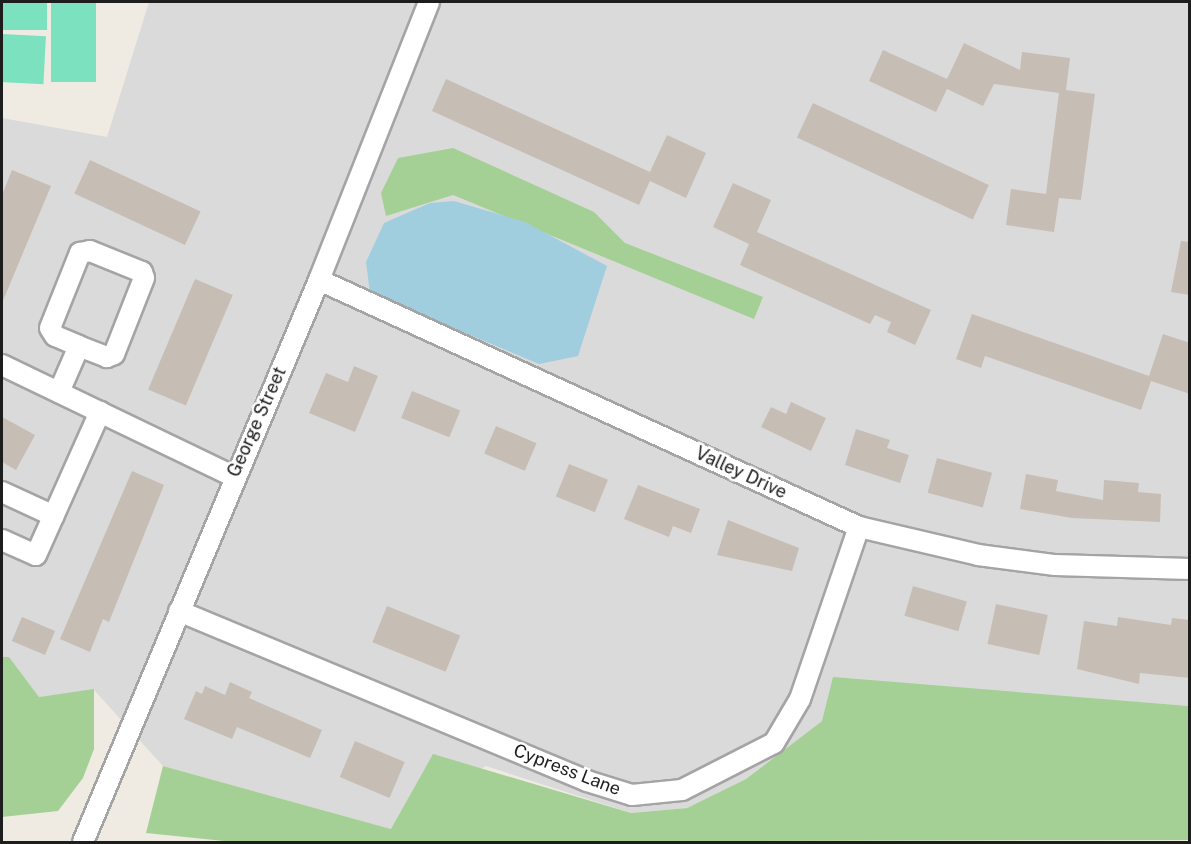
<!DOCTYPE html>
<html>
<head>
<meta charset="utf-8">
<style>
	body { margin:0 }
	#map { position:relative; width:1191px; height:844px; overflow:hidden; background:#efebe2; font-family:"Public Sans",sans-serif }
	div>[style] { position:absolute }
	.residential>* { inset:0; background:#dbdada }
	.forest>* { inset:0; background:#a4d095 }
	.pitch>* { inset:0; background:#7ce1be; transform-origin:0 0 }
	.water>* { inset:0; background:#a0cede }
	.building>* { inset:0; background:#c6bdb5; transform-origin:0 0 }
	.roads { filter:drop-shadow(2px 0 #a4a4a4) drop-shadow(-2px 0 #a4a4a4) drop-shadow(0 2px #a4a4a4) drop-shadow(0 -2px #a4a4a4) }
	.street>* { height:20px; margin:-10px; padding:0 10px; transform-origin:10px; border-radius:10px; background:#fff }
	span { translate:-50% -50%; white-space:nowrap; text-align:center; line-height:1.15; -webkit-text-stroke:5px #fff; paint-order:stroke }
	.street-label { font-size:18px; color:#1d1d1d }
	.frame { position:absolute; inset:0; border:3px solid #1d1d1d; pointer-events:none }
</style>
</head>
<body>
<div id="map">
	<div class="residential">
		<div style="clip-path:polygon(149px 2px,1189px 2px,1189px 706px,1032px 694px,822px 721px,746px 779px,687px 808px,631px 813px,486px 766px,391px 829px,163px 766px,94px 690px,39px 697px,9px 658px,2px 657px,2px 118px,107px 137px)"></div>
	</div>
	<div class="forest">
		<div style="clip-path:polygon(453px 148px,594px 212px,625px 243px,763px 297px,754px 319px,453px 195px,386px 216px,381px 193px,398px 158px)"></div>
		<div style="clip-path:polygon(2px 657px,9px 657px,39px 697px,94px 689px,94px 749px,83px 778px,58px 811px,2px 817px)"></div>
		<div style="clip-path:polygon(833px 677px,1189px 706px,1189px 840px,234px 842px,146px 833px,163px 766px,391px 829px,433px 754px,631px 813px,687px 808px,746px 779px,822px 721px)"></div>
	</div>
	<div class="pitch">
		<div style="left:2px;top:2px;width:45px;height:28px"></div>
		<div style="left:51px;top:2px;width:45px;height:80px"></div>
		<div style="left:2px;top:34px;width:44px;height:48px;rotate:3deg"></div>
	</div>
	<div class="water">
		<div style="clip-path:polygon(454px 201px,525px 222px,607px 266px,578px 356px,539px 364px,370px 293px,366px 262px,384px 223px,430px 203px)"></div>
	</div>
	<div class="building">
		<div style="clip-path:polygon(964px 43px,1020px 70px,1022px 52px,1070px 58px,1066px 90px,1095px 94px,1081px 200px,1059px 198px,1054px 232px,1006px 225px,1011px 189px,1046px 194px,1059px 93px,994px 84px,983px 106px,947px 89px,936px 112px,869px 81px,883px 50px,947px 79px)"></div>
		<div style="clip-path:polygon(446px 79px,650px 172px,667px 135px,706px 153px,686px 198px,650px 181px,639px 205px,432px 111px)"></div>
		<div style="left:813px;top:103px;width:194px;height:38px;rotate:25deg"></div>
		<div style="left:90px;top:160px;width:122px;height:37px;rotate:25deg"></div>
		<div style="clip-path:polygon(12px 170px,51px 186px,2px 303px,2px 195px)"></div>
		<div style="clip-path:polygon(733px 183px,771px 200px,757px 232px,931px 310px,915px 345px,887px 332px,891px 322px,875px 315px,870px 324px,740px 265px,749px 244px,713px 227px)"></div>
		<div style="clip-path:polygon(1181px 241px,1190px 242px,1190px 295px,1171px 292px)"></div>
		<div style="left:195px;top:279px;width:41px;height:120px;rotate:23deg"></div>
		<div style="clip-path:polygon(972px 314px,1149px 376px,1163px 334px,1190px 343px,1190px 394px,1151px 381px,1141px 410px,985px 356px,981px 368px,956px 359px)"></div>
		<div style="clip-path:polygon(354px 366px,378px 376px,355px 432px,309px 413px,326px 373px,348px 382px)"></div>
		<div style="left:412px;top:391px;width:52px;height:29px;rotate:22deg"></div>
		<div style="clip-path:polygon(791px 402px,826px 418px,811px 451px,761px 427px,771px 407px,786px 414px)"></div>
		<div style="clip-path:polygon(2px 417px,35px 435px,16px 470px,2px 462px)"></div>
		<div style="left:496px;top:426px;width:44px;height:30px;rotate:23deg"></div>
		<div style="clip-path:polygon(856px 429px,890px 440px,887px 448px,909px 455px,900px 483px,845px 465px)"></div>
		<div style="left:937px;top:458px;width:57px;height:36px;rotate:15deg"></div>
		<div style="left:569px;top:464px;width:42px;height:35px;rotate:22deg"></div>
		<div style="clip-path:polygon(132px 471px,164px 485px,109px 622px,103px 619px,90px 652px,60px 639px)"></div>
		<div style="clip-path:polygon(1026px 474px,1058px 480px,1056px 491px,1103px 500px,1104px 480px,1139px 483px,1138px 492px,1161px 494px,1160px 522px,1072px 518px,1020px 509px)"></div>
		<div style="clip-path:polygon(638px 485px,700px 509px,691px 533px,673px 526px,669px 537px,624px 519px)"></div>
		<div style="clip-path:polygon(728px 520px,799px 548px,792px 571px,717px 555px)"></div>
		<div style="left:913px;top:586px;width:56px;height:31px;rotate:16deg"></div>
		<div style="left:996px;top:604px;width:53px;height:41px;rotate:12deg"></div>
		<div style="left:387px;top:606px;width:79px;height:39px;rotate:22deg"></div>
		<div style="left:22px;top:617px;width:36px;height:26px;rotate:23deg"></div>
		<div style="clip-path:polygon(1118px 617px,1171px 625px,1172px 618px,1190px 620px,1190px 678px,1140px 673px,1139px 684px,1077px 669px,1084px 621px,1117px 626px)"></div>
		<div style="clip-path:polygon(230px 682px,252px 692px,249px 698px,322px 730px,310px 758px,237px 727px,232px 739px,184px 719px,196px 691px,202px 694px,205px 686px,225px 695px)"></div>
		<div style="left:355px;top:741px;width:54px;height:39px;rotate:23deg"></div>
	</div>
	<div class="roads">
		<div class="street">
			<div style="left:319px;top:280px;width:594px;rotate:24.58deg"></div>
			<div style="left:859px;top:527px;width:122px;rotate:13.2deg"></div>
			<div style="left:978px;top:555px;width:78px;rotate:7.4deg"></div>
			<div style="left:1055px;top:565px;width:135px;rotate:1.7deg"></div>
			<div style="left:2px;top:365px;width:256px;rotate:25.7deg"></div>
			<div style="left:59px;top:392px;width:50px;rotate:-66.5deg"></div>
			<div style="left:79px;top:346px;width:26px;rotate:-157deg"></div>
			<div style="left:55px;top:336px;width:9px;rotate:-122deg"></div>
			<div style="left:50px;top:328px;width:81px;rotate:-68.2deg"></div>
			<div style="left:80px;top:253px;width:10px;rotate:-11deg"></div>
			<div style="left:90px;top:251px;width:56px;rotate:22deg"></div>
			<div style="left:142px;top:272px;width:6px;rotate:72deg"></div>
			<div style="left:144px;top:278px;width:82px;rotate:111.5deg"></div>
			<div style="left:114px;top:354px;width:8px;rotate:157deg"></div>
			<div style="left:107px;top:357px;width:30px;rotate:-159deg"></div>
			<div style="left:2px;top:492px;width:57px;rotate:24.8deg"></div>
			<div style="left:2px;top:540px;width:37px;rotate:24deg"></div>
			<div style="left:36px;top:555px;width:157px;rotate:-65.9deg"></div>
			<div style="left:179px;top:611px;width:442px;rotate:22.6deg"></div>
			<div style="left:587px;top:781px;width:47px;rotate:17.3deg"></div>
			<div style="left:632px;top:795px;width:50px;rotate:-5.7deg"></div>
			<div style="left:682px;top:790px;width:103px;rotate:-27.1deg"></div>
			<div style="left:774px;top:743px;width:51px;rotate:-59.4deg"></div>
			<div style="left:800px;top:699px;width:182px;rotate:-71.1deg"></div>
			<div style="left:83px;top:842px;width:610px;rotate:-67.22deg"></div>
			<div style="left:319px;top:280px;width:299px;rotate:-68.4deg"></div>
		</div>
	</div>
	<div class="street-label">
		<span style="left:257px;top:422px;rotate:-66deg">George Street</span>
		<span style="left:741px;top:473px;rotate:25deg">Valley Drive</span>
		<span style="left:567px;top:770px;rotate:21deg">Cypress Lane</span>
	</div>
	<div class="frame"></div>
</div>
</body>
</html>
